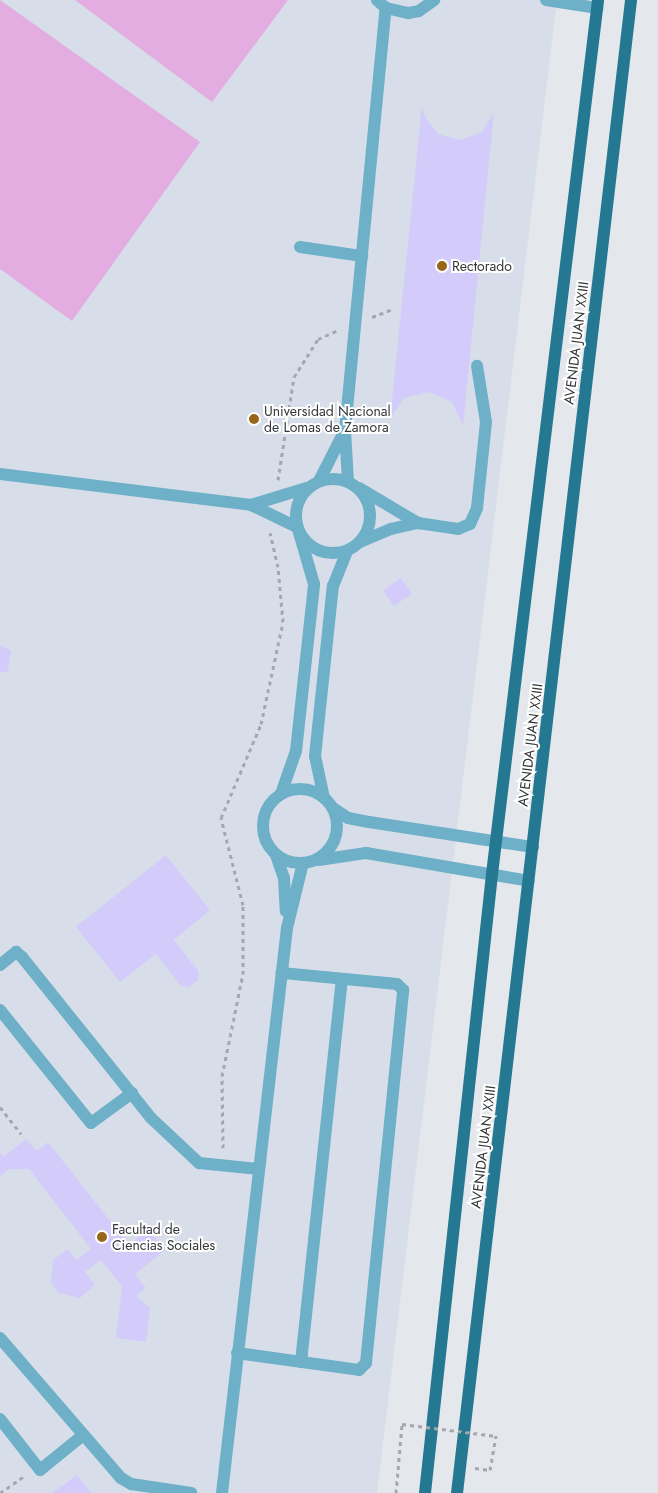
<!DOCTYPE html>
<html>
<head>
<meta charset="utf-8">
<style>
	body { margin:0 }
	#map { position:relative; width:658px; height:1493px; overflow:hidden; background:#e4e7eb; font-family:Jost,sans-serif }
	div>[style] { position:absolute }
	.built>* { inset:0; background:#d7dee9 }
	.green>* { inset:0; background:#e3ade2 }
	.building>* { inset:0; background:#d3ccfb; transform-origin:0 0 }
	.path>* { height:3px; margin-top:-1.5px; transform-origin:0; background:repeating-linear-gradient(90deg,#a5a7aa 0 4px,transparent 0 8px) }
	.minor>* { height:12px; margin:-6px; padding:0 6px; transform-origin:6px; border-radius:6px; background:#6db0c7 }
	.minor>.ring { margin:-6px; padding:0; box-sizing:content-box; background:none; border:12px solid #6db0c7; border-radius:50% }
	.major>* { height:12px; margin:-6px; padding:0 6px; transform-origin:6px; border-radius:6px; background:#257891 }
	.path-bridge>* { height:3px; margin-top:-1.5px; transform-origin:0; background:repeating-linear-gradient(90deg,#a5a7aa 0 4px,transparent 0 8px) }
	.dots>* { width:14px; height:14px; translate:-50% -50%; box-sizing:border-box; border:2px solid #fff; border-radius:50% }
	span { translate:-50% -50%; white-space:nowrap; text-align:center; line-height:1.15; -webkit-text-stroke:4px #fff; paint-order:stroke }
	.poi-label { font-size:14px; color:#353637 }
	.left { translate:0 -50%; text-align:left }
	.street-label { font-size:14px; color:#353637 }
</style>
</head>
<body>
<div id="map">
	<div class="built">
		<div style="clip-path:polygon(0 0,557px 0,377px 1493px,0 1493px)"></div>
	</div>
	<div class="green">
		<div style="clip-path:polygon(0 0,200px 142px,72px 321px,0 269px)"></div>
		<div style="clip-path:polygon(75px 0,288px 0,212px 102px)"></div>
	</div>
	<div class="building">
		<div style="clip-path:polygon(422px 105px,424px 115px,438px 134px,460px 140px,482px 132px,494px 112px,463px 426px,452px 402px,429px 392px,404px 398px,390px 419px)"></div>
		<div style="left:401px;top:578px;width:19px;height:22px;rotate:55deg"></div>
		<div style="clip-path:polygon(0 645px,11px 651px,8px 671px,0 673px)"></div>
		<div style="clip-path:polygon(166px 855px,210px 910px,174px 940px,199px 972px,198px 980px,189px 987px,181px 986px,156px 954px,120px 982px,76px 927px)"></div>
		<div style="clip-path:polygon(26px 1139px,37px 1151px,48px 1142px,129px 1245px,148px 1229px,165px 1250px,135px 1274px,146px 1288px,136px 1296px,150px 1308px,146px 1342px,116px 1338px,122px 1286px,101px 1260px,85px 1272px,95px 1285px,80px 1298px,59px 1293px,51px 1283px,53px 1260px,68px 1249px,76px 1260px,91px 1249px,29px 1169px,10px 1169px,0 1176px,0 1152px,3px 1157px)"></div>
		<div style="clip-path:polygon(77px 1475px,91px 1493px,52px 1493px)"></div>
	</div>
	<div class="path">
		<div style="left:372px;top:317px;width:22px;rotate:-21deg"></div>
		<div style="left:278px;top:480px;width:104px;rotate:-81.2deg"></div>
		<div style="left:294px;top:377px;width:45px;rotate:-57.7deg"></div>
		<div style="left:318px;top:339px;width:22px;rotate:-24deg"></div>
		<div style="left:0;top:1107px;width:34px;rotate:52deg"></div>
		<div style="left:223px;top:1148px;width:72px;rotate:-90.8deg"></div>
		<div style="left:222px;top:1076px;width:104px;rotate:-78.4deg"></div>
		<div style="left:243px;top:974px;width:69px;rotate:-90deg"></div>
		<div style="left:243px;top:905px;width:90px;rotate:-104.2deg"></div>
		<div style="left:221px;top:818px;width:102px;rotate:-66.9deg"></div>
		<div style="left:261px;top:724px;width:104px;rotate:-77.8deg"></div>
		<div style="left:283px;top:622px;width:55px;rotate:-95.2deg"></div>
		<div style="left:278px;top:567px;width:35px;rotate:-103deg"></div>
		<div style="left:475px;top:1468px;width:15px;rotate:8deg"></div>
		<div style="left:490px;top:1470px;width:35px;rotate:-80deg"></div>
		<div style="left:0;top:1493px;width:29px;rotate:-35deg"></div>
		<div style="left:396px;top:1493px;width:69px;rotate:-85deg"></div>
	</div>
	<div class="minor">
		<div style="left:377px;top:0;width:12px;rotate:42deg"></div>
		<div style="left:386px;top:8px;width:23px;rotate:13deg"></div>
		<div style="left:408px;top:13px;width:11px;rotate:-10deg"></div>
		<div style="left:419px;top:11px;width:19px;rotate:-36deg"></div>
		<div style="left:546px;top:0;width:52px;rotate:8.9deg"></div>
		<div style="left:300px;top:247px;width:63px;rotate:8.3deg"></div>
		<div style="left:0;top:474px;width:253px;rotate:7deg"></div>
		<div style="left:251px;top:505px;width:51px;rotate:25.6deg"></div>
		<div class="ring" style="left:296px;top:479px;width:62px;height:62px"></div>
		<div style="left:319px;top:481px;width:57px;rotate:-63deg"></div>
		<div style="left:348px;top:481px;width:51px;rotate:-93.4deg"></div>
		<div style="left:345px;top:430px;width:424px;rotate:-84.5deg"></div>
		<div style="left:359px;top:488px;width:69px;rotate:30.7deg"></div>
		<div style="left:418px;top:523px;width:40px;rotate:8.5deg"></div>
		<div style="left:458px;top:529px;width:13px;rotate:-23deg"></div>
		<div style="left:470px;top:524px;width:17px;rotate:-66deg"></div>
		<div style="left:477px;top:508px;width:86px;rotate:-84deg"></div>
		<div style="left:486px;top:422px;width:57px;rotate:-99.1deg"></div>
		<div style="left:251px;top:505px;width:59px;rotate:-16.9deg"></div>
		<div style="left:360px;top:542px;width:34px;rotate:-23deg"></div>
		<div style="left:391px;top:529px;width:28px;rotate:-13deg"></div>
		<div class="ring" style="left:263px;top:789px;width:62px;height:62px"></div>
		<div style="left:281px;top:794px;width:46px;rotate:-70.8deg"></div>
		<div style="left:296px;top:751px;width:168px;rotate:-83.8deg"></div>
		<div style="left:314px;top:584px;width:57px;rotate:-106.2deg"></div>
		<div style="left:324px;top:798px;width:43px;rotate:-102.1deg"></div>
		<div style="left:315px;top:756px;width:171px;rotate:-84deg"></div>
		<div style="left:333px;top:586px;width:38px;rotate:-68deg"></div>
		<div style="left:333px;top:808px;width:18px;rotate:34deg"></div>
		<div style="left:348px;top:818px;width:21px;rotate:11deg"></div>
		<div style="left:369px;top:822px;width:166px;rotate:8.7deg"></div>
		<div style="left:276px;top:855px;width:24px;rotate:71deg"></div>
		<div style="left:284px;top:878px;width:33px;rotate:87deg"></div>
		<div style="left:319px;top:860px;width:48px;rotate:-8.5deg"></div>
		<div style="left:366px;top:853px;width:165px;rotate:9.7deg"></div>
		<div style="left:0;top:965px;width:21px;rotate:-39deg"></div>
		<div style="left:16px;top:952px;width:8px;rotate:40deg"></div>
		<div style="left:22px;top:957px;width:206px;rotate:51.3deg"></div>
		<div style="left:151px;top:1118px;width:66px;rotate:43.2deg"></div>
		<div style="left:199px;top:1163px;width:59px;rotate:5.8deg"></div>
		<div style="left:0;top:1010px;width:145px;rotate:51.2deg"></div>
		<div style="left:91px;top:1123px;width:51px;rotate:-36.2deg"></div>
		<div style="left:0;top:1338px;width:185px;rotate:49.2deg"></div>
		<div style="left:121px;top:1478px;width:12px;rotate:31deg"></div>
		<div style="left:131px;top:1484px;width:61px;rotate:8.5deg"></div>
		<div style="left:237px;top:1353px;width:123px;rotate:7.9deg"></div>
		<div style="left:359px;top:1370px;width:10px;rotate:-45deg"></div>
		<div style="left:366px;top:1363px;width:375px;rotate:-84.3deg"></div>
		<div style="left:403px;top:990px;width:8px;rotate:-135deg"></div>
		<div style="left:397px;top:984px;width:116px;rotate:-174.5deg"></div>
		<div style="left:301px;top:1362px;width:385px;rotate:-83.9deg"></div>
		<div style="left:0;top:1419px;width:65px;rotate:51.9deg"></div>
		<div style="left:40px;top:1470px;width:55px;rotate:-39.1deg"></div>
		<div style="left:222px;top:1493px;width:569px;rotate:-83.44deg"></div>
		<div style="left:287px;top:928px;width:67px;rotate:-76.2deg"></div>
	</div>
	<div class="major">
		<div style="left:425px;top:1493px;width:623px;rotate:-83.82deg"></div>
		<div style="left:492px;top:874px;width:880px;rotate:-83.08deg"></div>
		<div style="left:457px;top:1493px;width:1503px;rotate:-83.35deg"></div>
	</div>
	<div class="path-bridge">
		<div style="left:402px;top:1424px;width:95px;rotate:7.3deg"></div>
	</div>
	<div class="dots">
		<div style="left:442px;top:266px;background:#986519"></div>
		<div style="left:254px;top:419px;background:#986519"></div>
		<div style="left:102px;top:1237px;background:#986519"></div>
	</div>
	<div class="poi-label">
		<span class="left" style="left:452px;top:266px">Rectorado</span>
		<span class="left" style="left:264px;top:419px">Universidad Nacional<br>de Lomas de Zamora</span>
		<span class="left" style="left:112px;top:1237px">Facultad de<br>Ciencias Sociales</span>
	</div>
	<div class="street-label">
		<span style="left:576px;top:343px;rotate:-83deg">AVENIDA JUAN XXIII</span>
		<span style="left:530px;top:745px;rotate:-83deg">AVENIDA JUAN XXIII</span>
		<span style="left:483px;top:1147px;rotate:-83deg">AVENIDA JUAN XXIII</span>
	</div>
</div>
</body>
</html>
